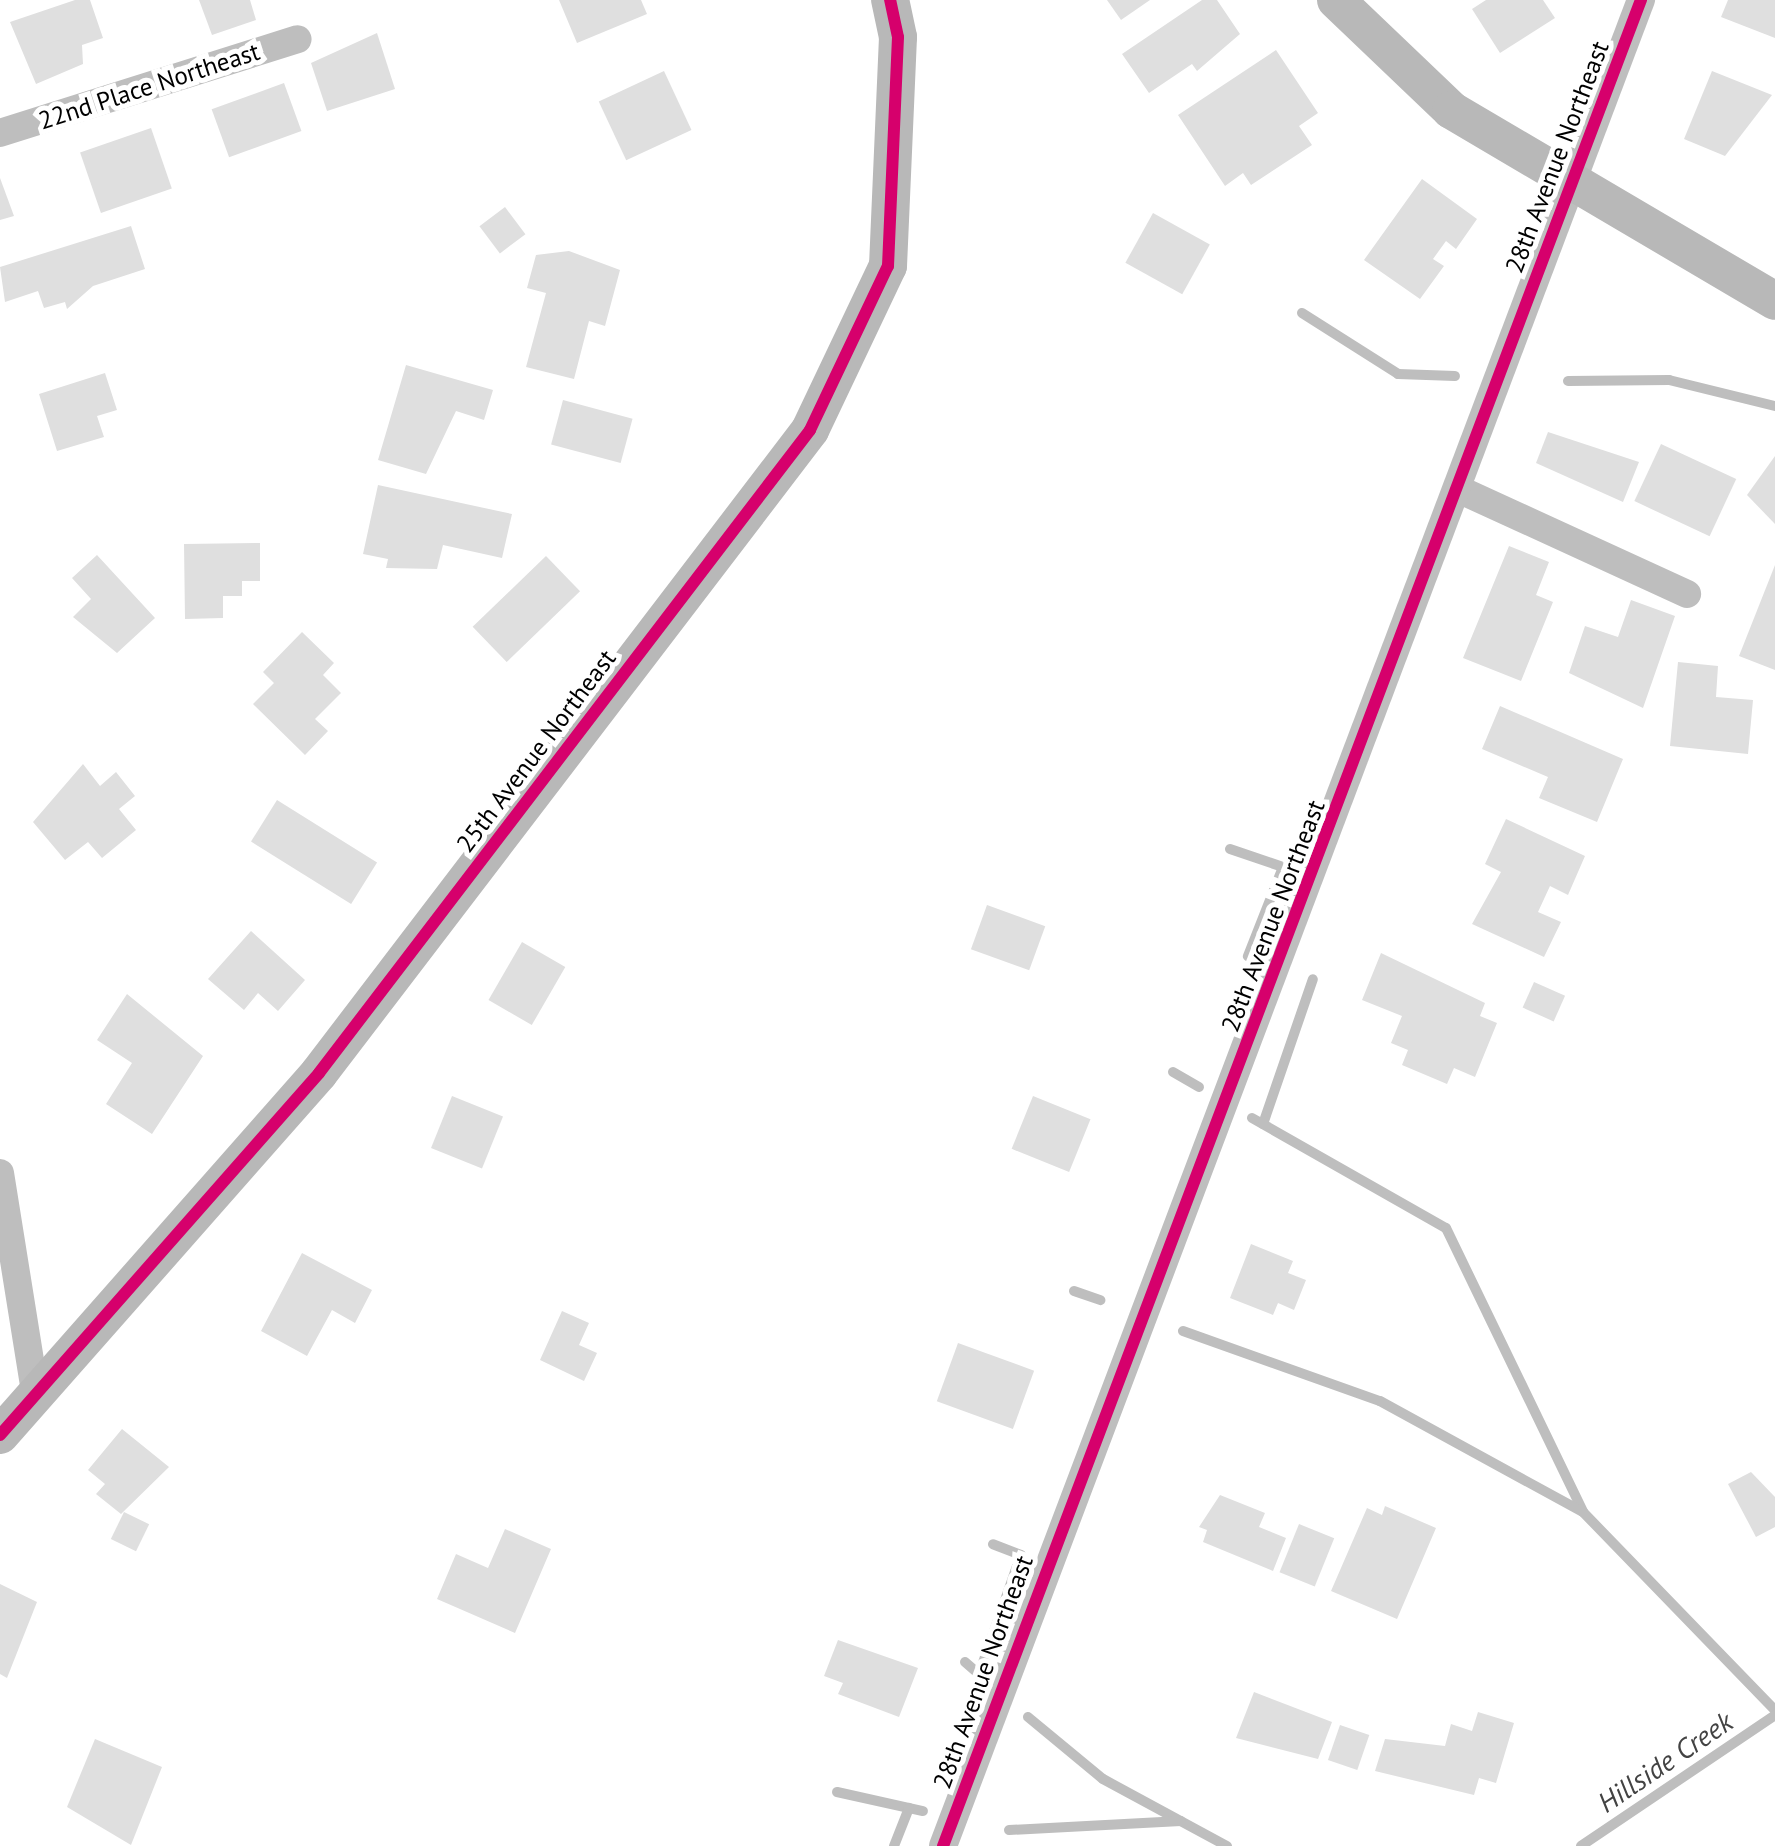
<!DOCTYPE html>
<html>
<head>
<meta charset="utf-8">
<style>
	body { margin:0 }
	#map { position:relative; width:1775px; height:1846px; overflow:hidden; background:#fff; font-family:"PT Sans",sans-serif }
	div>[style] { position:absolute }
	.stream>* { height:10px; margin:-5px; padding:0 5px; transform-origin:5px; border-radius:5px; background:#bebebe }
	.building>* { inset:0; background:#dfdfdf; transform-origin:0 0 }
	.street>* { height:28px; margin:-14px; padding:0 14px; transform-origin:14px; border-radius:14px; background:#bebebe }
	.secondary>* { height:38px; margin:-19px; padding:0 19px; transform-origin:19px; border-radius:19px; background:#b8b8b8 }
	.cycleway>* { height:12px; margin:-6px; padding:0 6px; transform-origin:6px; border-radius:6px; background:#d6006c }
	span { translate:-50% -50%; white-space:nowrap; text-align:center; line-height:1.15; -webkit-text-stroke:10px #fff; paint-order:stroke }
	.street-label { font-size:25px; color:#000 }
	.water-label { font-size:28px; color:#434343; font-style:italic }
</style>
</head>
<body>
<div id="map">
	<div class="stream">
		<div style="left:1302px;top:313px;width:114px;rotate:32.4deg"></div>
		<div style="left:1398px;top:374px;width:57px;rotate:2deg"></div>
		<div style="left:1568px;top:381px;width:101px;rotate:-0.6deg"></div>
		<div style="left:1669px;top:380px;width:109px;rotate:13.8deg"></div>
		<div style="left:1230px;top:849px;width:56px;rotate:18.8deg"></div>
		<div style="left:1283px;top:867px;width:96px;rotate:111.5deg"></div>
		<div style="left:1173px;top:1072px;width:30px;rotate:30deg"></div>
		<div style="left:1252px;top:1118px;width:223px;rotate:29.6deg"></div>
		<div style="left:1446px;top:1228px;width:315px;rotate:64.2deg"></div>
		<div style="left:1263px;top:1124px;width:153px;rotate:-71deg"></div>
		<div style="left:1074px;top:1291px;width:28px;rotate:19deg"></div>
		<div style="left:1183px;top:1331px;width:209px;rotate:19.6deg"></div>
		<div style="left:1380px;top:1401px;width:231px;rotate:28.7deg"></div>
		<div style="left:1583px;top:1512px;width:276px;rotate:45.9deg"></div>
		<div style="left:965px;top:1662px;width:18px;rotate:41deg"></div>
		<div style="left:979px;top:1674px;width:126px;rotate:-70.6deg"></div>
		<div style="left:1021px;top:1555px;width:30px;rotate:-159deg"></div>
		<div style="left:1028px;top:1717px;width:97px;rotate:39.6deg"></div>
		<div style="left:1103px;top:1779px;width:141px;rotate:28.4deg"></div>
		<div style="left:837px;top:1792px;width:88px;rotate:12.5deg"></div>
		<div style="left:1009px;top:1830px;width:172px;rotate:-3deg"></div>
		<div style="left:894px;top:1846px;width:41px;rotate:-68.5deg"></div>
		<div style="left:1581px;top:1846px;width:234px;rotate:-34deg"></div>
	</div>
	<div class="building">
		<div style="clip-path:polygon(75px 0,90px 0,103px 38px,82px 45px,83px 64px,36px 84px,10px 22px)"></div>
		<div style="clip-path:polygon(199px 0,250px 0,256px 20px,212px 35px)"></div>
		<div style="clip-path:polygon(559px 0,641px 0,647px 14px,577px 43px)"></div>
		<div style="clip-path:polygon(1107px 0,1150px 0,1121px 20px)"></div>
		<div style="clip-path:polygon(1202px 0,1217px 0,1240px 34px,1197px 71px,1192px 64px,1149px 93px,1122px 54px)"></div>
		<div style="clip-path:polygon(1486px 0,1543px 0,1555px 18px,1500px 53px,1472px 9px)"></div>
		<div style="clip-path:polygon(1728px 0,1775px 0,1775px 38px,1721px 17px)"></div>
		<div style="clip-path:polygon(377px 33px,395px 89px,327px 111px,311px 63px)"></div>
		<div style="clip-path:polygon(1276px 50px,1318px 113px,1299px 126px,1312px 145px,1251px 185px,1243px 173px,1225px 186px,1178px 115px)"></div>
		<div style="left:664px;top:71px;width:65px;height:72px;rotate:65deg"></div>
		<div style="clip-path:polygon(1712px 71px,1772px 95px,1725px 156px,1684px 139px)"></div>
		<div style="left:284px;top:83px;width:51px;height:77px;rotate:70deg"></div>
		<div style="left:151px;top:128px;width:64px;height:75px;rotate:71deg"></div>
		<div style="clip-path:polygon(0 178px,14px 216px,0 220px)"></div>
		<div style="clip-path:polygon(1422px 179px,1477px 219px,1456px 249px,1446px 241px,1433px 259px,1444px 266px,1420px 299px,1364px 260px)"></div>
		<div style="left:505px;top:207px;width:34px;height:32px;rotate:53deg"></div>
		<div style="left:1153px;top:213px;width:65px;height:57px;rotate:29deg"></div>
		<div style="clip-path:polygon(131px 226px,145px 269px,93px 286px,67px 309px,65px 302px,44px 308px,38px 291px,5px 302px,0 267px)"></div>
		<div style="clip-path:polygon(569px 251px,620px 270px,605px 326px,589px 321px,574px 379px,526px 367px,546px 293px,527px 288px,536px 255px)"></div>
		<div style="clip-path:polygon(406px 365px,493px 390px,484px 420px,456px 411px,426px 474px,378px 460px)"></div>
		<div style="clip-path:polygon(105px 373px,117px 410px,97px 416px,104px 437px,57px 451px,39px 394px)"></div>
		<div style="left:563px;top:400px;width:72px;height:46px;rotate:15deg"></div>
		<div style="clip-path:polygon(1548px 432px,1639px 462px,1623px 502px,1536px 463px)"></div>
		<div style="left:1661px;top:444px;width:83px;height:63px;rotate:25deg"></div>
		<div style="clip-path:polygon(1775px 456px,1775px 524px,1747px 495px)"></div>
		<div style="clip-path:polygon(378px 485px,512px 514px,502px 558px,443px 545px,437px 569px,386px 568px,388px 559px,363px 554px)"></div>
		<div style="clip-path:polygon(260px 543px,260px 581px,242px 581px,242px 596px,223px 596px,223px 618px,185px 619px,184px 544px)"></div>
		<div style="clip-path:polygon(1509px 546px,1549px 562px,1536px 595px,1553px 602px,1521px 681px,1463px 658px)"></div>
		<div style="clip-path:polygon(97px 555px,155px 618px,117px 653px,73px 617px,91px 599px,72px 578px)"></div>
		<div style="left:546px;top:556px;width:49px;height:102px;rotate:46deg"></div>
		<div style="clip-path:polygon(1775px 565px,1775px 670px,1739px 656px)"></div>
		<div style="clip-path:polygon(1631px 600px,1675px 616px,1643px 708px,1569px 673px,1585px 626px,1618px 637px)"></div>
		<div style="clip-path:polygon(302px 632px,334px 663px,323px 675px,341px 693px,315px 719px,328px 731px,305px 755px,253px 704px,274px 683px,263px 672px)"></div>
		<div style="clip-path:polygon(1678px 662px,1718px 666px,1716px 697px,1753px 700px,1748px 754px,1670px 746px)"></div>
		<div style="clip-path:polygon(1500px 706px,1623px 759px,1597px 822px,1539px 798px,1548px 777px,1482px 749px)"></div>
		<div style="clip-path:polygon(83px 764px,100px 786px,116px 772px,135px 796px,119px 809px,136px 830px,102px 858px,88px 842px,65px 860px,33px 822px)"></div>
		<div style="left:277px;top:800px;width:118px;height:49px;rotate:32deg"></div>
		<div style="clip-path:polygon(1506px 819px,1585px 856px,1568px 895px,1550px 886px,1538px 912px,1561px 922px,1544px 957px,1472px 924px,1501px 872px,1485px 864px)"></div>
		<div style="left:987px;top:905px;width:62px;height:47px;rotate:20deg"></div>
		<div style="clip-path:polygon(251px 931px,305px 980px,278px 1011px,258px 993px,244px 1010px,208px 979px)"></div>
		<div style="left:522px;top:942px;width:50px;height:67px;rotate:30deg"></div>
		<div style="clip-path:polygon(1381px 953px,1485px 1003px,1480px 1016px,1497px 1023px,1475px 1077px,1454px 1068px,1447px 1084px,1402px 1065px,1408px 1050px,1391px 1043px,1402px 1016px,1362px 1000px)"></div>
		<div style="left:1534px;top:982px;width:34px;height:28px;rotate:24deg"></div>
		<div style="clip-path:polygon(127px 994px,203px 1056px,152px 1134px,106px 1104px,132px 1063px,97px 1040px)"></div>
		<div style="left:452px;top:1096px;width:55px;height:56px;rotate:22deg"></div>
		<div style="left:1033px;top:1096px;width:62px;height:57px;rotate:22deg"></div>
		<div style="clip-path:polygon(1251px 1244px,1293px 1261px,1288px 1273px,1306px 1280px,1294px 1310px,1278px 1303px,1273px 1315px,1230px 1298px)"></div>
		<div style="clip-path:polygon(302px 1253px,372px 1290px,355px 1323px,332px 1310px,307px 1356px,261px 1331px)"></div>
		<div style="clip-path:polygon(562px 1311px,589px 1323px,579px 1345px,597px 1353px,584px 1381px,540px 1360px)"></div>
		<div style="left:958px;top:1343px;width:81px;height:62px;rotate:20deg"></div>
		<div style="clip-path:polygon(122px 1429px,169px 1467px,121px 1514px,96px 1494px,105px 1484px,88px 1470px)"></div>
		<div style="clip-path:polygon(1751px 1472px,1775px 1497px,1775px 1527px,1756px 1537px,1728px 1484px)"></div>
		<div style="clip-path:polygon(1220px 1495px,1265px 1513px,1259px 1527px,1286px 1538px,1273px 1571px,1203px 1542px,1207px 1530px,1199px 1527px)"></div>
		<div style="clip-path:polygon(1385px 1506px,1436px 1528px,1397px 1619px,1331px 1591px,1367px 1508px,1382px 1515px)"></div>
		<div style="left:124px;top:1512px;width:28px;height:30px;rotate:26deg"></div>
		<div style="left:1299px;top:1524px;width:38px;height:52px;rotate:22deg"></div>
		<div style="clip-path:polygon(505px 1529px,551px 1549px,515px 1633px,437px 1599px,456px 1554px,488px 1568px)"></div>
		<div style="clip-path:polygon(0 1584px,37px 1602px,7px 1678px,0 1674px)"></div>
		<div style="clip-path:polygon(838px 1640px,918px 1668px,899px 1717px,838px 1694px,843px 1683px,824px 1676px)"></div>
		<div style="clip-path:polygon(1254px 1692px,1332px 1722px,1318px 1759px,1236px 1738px)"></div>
		<div style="clip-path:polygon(1478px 1712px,1514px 1723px,1496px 1783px,1479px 1778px,1474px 1795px,1375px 1771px,1385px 1739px,1445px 1746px,1451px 1724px,1472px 1731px)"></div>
		<div style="left:1340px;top:1725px;width:31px;height:37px;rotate:19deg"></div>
		<div style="clip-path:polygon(95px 1739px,162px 1767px,131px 1845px,67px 1807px)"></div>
	</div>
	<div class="street">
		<div style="left:0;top:133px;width:312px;rotate:-17.5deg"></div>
		<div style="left:1458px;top:489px;width:252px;rotate:24.6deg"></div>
		<div style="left:0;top:1173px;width:227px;rotate:80.9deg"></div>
		<div style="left:943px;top:1846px;width:1974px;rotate:-69.29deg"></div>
	</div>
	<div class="secondary">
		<div style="left:1336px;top:0;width:159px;rotate:43.7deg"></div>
		<div style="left:1451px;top:110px;width:376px;rotate:30.5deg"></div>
		<div style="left:0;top:1435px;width:482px;rotate:-48.6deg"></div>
		<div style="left:319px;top:1073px;width:809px;rotate:-52.63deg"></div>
		<div style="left:810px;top:430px;width:182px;rotate:-64.6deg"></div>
		<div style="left:888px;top:266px;width:229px;rotate:-87.5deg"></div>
		<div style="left:898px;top:37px;width:38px;rotate:-102deg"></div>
	</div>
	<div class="cycleway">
		<div style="left:0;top:1435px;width:482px;rotate:-48.6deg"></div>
		<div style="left:319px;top:1073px;width:809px;rotate:-52.63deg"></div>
		<div style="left:810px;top:430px;width:182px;rotate:-64.6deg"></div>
		<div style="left:888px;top:266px;width:229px;rotate:-87.5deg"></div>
		<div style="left:898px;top:37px;width:38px;rotate:-102deg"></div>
		<div style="left:943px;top:1846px;width:1974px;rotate:-69.29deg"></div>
	</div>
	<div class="street-label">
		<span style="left:149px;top:86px;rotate:-18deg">22nd Place Northeast</span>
		<span style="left:1557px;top:157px;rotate:-69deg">28th Avenue Northeast</span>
		<span style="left:536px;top:751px;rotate:-53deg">25th Avenue Northeast</span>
		<span style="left:1273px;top:916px;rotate:-69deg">28th Avenue Northeast</span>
		<span style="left:983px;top:1672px;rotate:-70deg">28th Avenue Northeast</span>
	</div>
	<div class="water-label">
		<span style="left:1665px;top:1762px;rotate:-34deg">Hillside Creek</span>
	</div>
</div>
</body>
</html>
